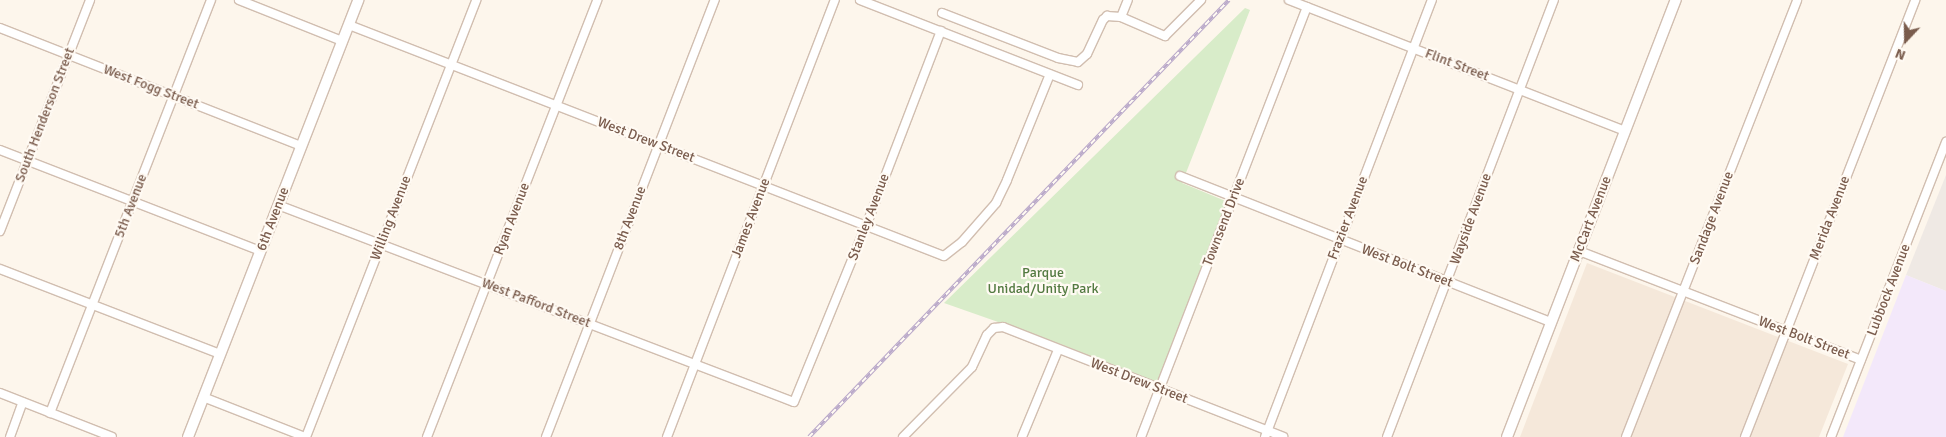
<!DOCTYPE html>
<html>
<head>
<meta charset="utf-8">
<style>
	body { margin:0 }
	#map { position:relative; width:1946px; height:437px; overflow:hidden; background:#fdf6ec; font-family:Signika,sans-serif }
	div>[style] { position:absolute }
	.residential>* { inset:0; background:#f5e8da }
	.industrial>* { inset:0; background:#efe9e4 }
	.education>* { inset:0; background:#f3e8fa }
	.green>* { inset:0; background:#d8ecc9 }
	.roads { filter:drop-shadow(1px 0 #d1beb0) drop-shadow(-1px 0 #d1beb0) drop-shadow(0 1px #d1beb0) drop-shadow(0 -1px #d1beb0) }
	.street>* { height:8px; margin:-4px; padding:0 4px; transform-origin:4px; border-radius:4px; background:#fff }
	.secondary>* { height:10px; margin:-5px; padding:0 5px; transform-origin:5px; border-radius:5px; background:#fff }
	.rail>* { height:4px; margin-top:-2px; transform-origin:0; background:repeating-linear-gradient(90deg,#fffaf3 0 5.5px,#b9a8c9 0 11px); box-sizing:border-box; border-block:1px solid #b9a8c9 }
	span { translate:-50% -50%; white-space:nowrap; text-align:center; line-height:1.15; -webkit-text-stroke:4.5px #fffaf3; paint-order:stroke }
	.street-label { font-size:14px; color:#7a5c4d }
	.park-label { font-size:14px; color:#537a41 }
	.north { position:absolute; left:1881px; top:15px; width:50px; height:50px; -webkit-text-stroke:4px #fffaf3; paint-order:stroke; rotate:201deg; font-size:14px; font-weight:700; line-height:20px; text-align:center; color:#7a5c4d }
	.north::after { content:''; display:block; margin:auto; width:18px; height:22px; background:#7a5c4d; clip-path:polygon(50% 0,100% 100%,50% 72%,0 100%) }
</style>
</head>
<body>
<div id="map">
	<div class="residential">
		<div style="clip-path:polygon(1587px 263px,1848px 364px,1819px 437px,1520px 437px)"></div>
	</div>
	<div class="industrial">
		<div style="clip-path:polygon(1946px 175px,1946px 291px,1906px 275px)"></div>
	</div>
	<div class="education">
		<div style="clip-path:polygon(1906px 275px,1946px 291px,1946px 437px,1843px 437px)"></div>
	</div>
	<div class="green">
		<div style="clip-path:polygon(1245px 8px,1250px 10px,1182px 183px,1228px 202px,1158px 383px,1063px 345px,944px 303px)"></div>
	</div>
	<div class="roads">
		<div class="street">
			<div style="left:239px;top:0;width:111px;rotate:21.7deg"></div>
			<div style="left:860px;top:0;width:234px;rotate:21.3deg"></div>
			<div style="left:1289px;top:0;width:361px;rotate:21.3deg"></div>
			<div style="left:942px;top:13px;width:124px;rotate:21.2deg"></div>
			<div style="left:1058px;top:58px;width:20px;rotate:11deg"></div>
			<div style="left:1078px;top:62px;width:12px;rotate:-42deg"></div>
			<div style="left:1087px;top:54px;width:38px;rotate:-65deg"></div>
			<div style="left:1103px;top:20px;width:6px;rotate:-45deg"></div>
			<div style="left:1107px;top:16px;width:14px;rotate:4deg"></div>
			<div style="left:1121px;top:17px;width:48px;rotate:23.4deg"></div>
			<div style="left:1165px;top:36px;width:51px;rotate:-45deg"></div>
			<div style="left:1121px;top:17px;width:18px;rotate:-68deg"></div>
			<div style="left:349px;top:25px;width:638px;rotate:21.22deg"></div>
			<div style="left:944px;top:256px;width:23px;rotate:-38deg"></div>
			<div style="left:962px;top:242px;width:52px;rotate:-48.9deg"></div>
			<div style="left:996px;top:203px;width:25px;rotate:-64deg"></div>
			<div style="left:1007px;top:180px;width:114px;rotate:-67.9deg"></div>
			<div style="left:0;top:28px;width:323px;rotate:21.4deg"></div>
			<div style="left:0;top:150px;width:279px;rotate:21.2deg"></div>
			<div style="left:1180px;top:176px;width:399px;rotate:21.5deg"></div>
			<div style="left:278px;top:205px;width:552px;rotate:20.9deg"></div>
			<div style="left:794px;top:402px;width:190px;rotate:-67.8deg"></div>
			<div style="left:866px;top:226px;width:209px;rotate:-69deg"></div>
			<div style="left:0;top:231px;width:248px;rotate:-68.7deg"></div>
			<div style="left:1579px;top:251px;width:302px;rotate:21.1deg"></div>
			<div style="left:0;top:269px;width:236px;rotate:21.1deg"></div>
			<div style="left:0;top:393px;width:120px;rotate:21.4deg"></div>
			<div style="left:203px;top:397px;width:110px;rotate:21.4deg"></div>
			<div style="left:50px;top:413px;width:443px;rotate:-68.7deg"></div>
			<div style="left:10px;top:437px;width:37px;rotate:-70deg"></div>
			<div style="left:306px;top:437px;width:469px;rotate:-68.7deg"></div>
			<div style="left:427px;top:437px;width:469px;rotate:-68.7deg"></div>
			<div style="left:546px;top:437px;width:469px;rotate:-68.9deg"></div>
			<div style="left:667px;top:437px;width:468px;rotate:-69deg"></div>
			<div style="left:903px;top:437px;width:98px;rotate:-45.4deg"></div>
			<div style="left:972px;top:367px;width:35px;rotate:-65deg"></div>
			<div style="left:987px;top:335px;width:10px;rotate:-45deg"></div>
			<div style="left:994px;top:328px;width:9px;rotate:-6deg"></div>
			<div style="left:1003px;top:327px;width:301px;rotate:21.4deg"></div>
			<div style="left:1022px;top:437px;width:94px;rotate:-67.5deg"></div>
			<div style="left:1141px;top:437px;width:461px;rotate:-68.9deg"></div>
			<div style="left:1265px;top:437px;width:468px;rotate:-69.1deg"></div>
			<div style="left:1387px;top:437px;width:468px;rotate:-69.1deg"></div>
			<div style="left:1626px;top:437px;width:469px;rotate:-68.6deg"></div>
			<div style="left:1745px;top:437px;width:469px;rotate:-68.7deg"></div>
			<div style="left:1831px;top:437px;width:317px;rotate:-68.7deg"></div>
		</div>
		<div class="secondary">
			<div style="left:188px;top:437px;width:469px;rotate:-68.7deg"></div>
			<div style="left:1507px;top:437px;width:469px;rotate:-68.9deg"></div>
		</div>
	</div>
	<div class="rail">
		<div style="left:809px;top:437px;width:606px;rotate:-46.14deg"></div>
	</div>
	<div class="street-label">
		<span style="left:1457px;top:65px;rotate:21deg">Flint Street</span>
		<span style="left:151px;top:87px;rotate:21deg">West Fogg Street</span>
		<span style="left:45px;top:115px;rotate:-69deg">South Henderson Street</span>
		<span style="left:646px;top:140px;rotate:21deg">West Drew Street</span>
		<span style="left:131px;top:206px;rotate:-69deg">5th Avenue</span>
		<span style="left:869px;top:217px;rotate:-69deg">Stanley Avenue</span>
		<span style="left:391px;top:218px;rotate:-69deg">Willing Avenue</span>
		<span style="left:630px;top:218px;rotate:-69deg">8th Avenue</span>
		<span style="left:751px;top:218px;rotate:-69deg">James Avenue</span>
		<span style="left:1348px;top:218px;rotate:-69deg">Frazier Avenue</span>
		<span style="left:1712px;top:218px;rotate:-69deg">Sandage Avenue</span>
		<span style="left:1830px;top:218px;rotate:-69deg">Merida Avenue</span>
		<span style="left:273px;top:219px;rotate:-69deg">6th Avenue</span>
		<span style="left:512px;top:219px;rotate:-69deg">Ryan Avenue</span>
		<span style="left:1471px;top:219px;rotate:-70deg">Wayside Avenue</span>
		<span style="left:1591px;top:219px;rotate:-69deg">McCart Avenue</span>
		<span style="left:1224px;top:222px;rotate:-69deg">Townsend Drive</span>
		<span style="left:1407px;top:266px;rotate:21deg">West Bolt Street</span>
		<span style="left:1889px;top:290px;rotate:-69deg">Lubbock Avenue</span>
		<span style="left:536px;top:303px;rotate:21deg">West Pafford Street</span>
		<span style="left:1804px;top:338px;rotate:21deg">West Bolt Street</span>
		<span style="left:1139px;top:381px;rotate:21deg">West Drew Street</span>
	</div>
	<div class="park-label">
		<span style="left:1043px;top:281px">Parque<br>Unidad/Unity Park</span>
	</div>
	<div class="north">N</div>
</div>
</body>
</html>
